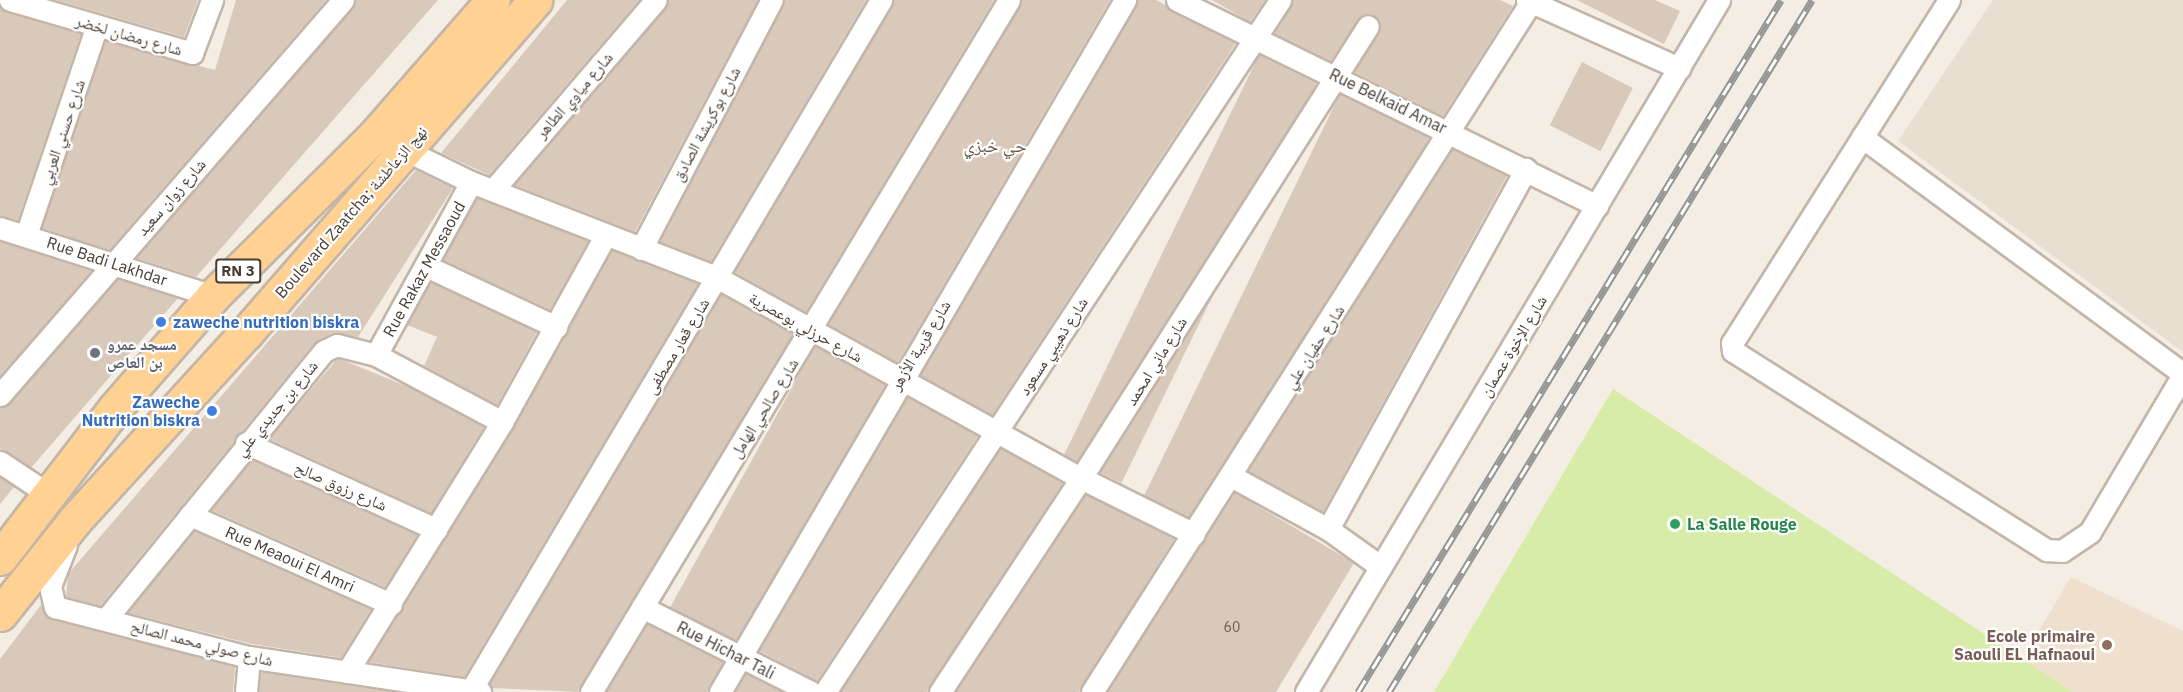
<!DOCTYPE html>
<html>
<head>
<meta charset="utf-8">
<style>
	body { margin:0 }
	#map { position:relative; width:2183px; height:692px; overflow:hidden; background:#f4ede4; font-family:"IBM Plex Sans","Noto Naskh Arabic",sans-serif }
	div>[style] { position:absolute }
	.residential>* { inset:0; background:#e8ded2 }
	.education>* { inset:0; background:#eee0cd }
	.green>* { inset:0; background:#d7eca9 }
	.building>* { inset:0; background:#d9c9bb; transform-origin:0 0 }
	.roads { filter:drop-shadow(2px 0 #c3b6a9) drop-shadow(-2px 0 #c3b6a9) drop-shadow(0 2px #c3b6a9) drop-shadow(0 -2px #c3b6a9) }
	.street>* { height:21px; margin:-10.5px; padding:0 10.5px; transform-origin:10.5px; border-radius:10.5px; background:#fff }
	.primary>* { height:33px; margin:-16.5px; padding:0 16.5px; transform-origin:16.5px; border-radius:16.5px; background:#ffd192 }
	.rail>* { height:7px; margin-top:-3.5px; transform-origin:0; background:repeating-linear-gradient(90deg,#fff 0 14px,#959595 0 28px); box-sizing:border-box; border-block:2px solid #959595 }
	.dots>* { width:16px; height:16px; translate:-50% -50%; box-sizing:border-box; border:3px solid #fff; border-radius:50% }
	span { translate:-50% -50%; white-space:nowrap; text-align:center; line-height:1.15; -webkit-text-stroke:4.5px #fff; paint-order:stroke }
	.number-label { font-size:14px; color:#6b5f55 }
	.number-label span { -webkit-text-stroke-width:0 }
	.shield-label span { padding:2px 4px; background:#fff; border:2px solid; border-radius:4px; -webkit-text-stroke-width:0 }
	.shield-label { font-size:15px; color:#463c33; font-weight:700 }
	.street-label { font-size:16px; color:#463c33 }
	.shop-label { font-size:16px; color:#366cbe; font-weight:700 }
	.left { translate:0 -50%; text-align:left }
	.right { translate:-100% -50%; text-align:right }
	.worship-label { font-size:16px; color:#5b616d; font-weight:700 }
	.leisure-label { font-size:16px; color:#27864d; font-weight:700 }
	.education-label { font-size:16px; color:#785e54; font-weight:700 }
	.neighbourhood-label { font-size:18px; color:#6a584a }
</style>
</head>
<body>
<div id="map">
	<div class="residential">
		<div style="clip-path:polygon(1993px 0,2183px 0,2183px 352px,1898px 141px)"></div>
	</div>
	<div class="education">
		<div style="clip-path:polygon(2071px 577px,2183px 631px,2183px 692px,2073px 692px,2022px 659px)"></div>
	</div>
	<div class="green">
		<div style="clip-path:polygon(1613px 389px,2022px 659px,2073px 692px,1434px 692px)"></div>
	</div>
	<div class="building">
		<div style="clip-path:polygon(56px 0,198px 0,184px 37px)"></div>
		<div style="clip-path:polygon(236px 0,326px 0,109px 250px,42px 228px,105px 41px,215px 70px)"></div>
		<div style="clip-path:polygon(355px 0,438px 0,196px 277px,136px 258px)"></div>
		<div style="clip-path:polygon(567px 0,639px 0,489px 175px,441px 153px)"></div>
		<div style="clip-path:polygon(668px 0,758px 0,635px 232px,514px 185px)"></div>
		<div style="clip-path:polygon(785px 0,866px 0,711px 262px,659px 242px)"></div>
		<div style="clip-path:polygon(894px 0,994px 0,806px 312px,734px 272px)"></div>
		<div style="clip-path:polygon(1022px 0,1110px 0,898px 363px,828px 324px)"></div>
		<div style="clip-path:polygon(1138px 0,1156px 0,1236px 43px,992px 415px,920px 375px)"></div>
		<div style="clip-path:polygon(1212px 0,1265px 0,1250px 22px)"></div>
		<div style="clip-path:polygon(1293px 0,1500px 0,1513px 6px,1443px 116px,1354px 72px,1379px 32px,1375px 16px,1358px 19px,1331px 61px,1273px 33px)"></div>
		<div style="clip-path:polygon(1577px 0,1655px 0,1680px 11px,1664px 44px)"></div>
		<div style="clip-path:polygon(0 8px,81px 34px,18px 220px,0 216px)"></div>
		<div style="left:1259px;top:55px;width:64px;height:445px;rotate:26deg"></div>
		<div style="left:1582px;top:62px;width:57px;height:71px;rotate:27deg"></div>
		<div style="left:1340px;top:94px;width:99px;height:449px;rotate:26deg"></div>
		<div style="clip-path:polygon(1452px 149px,1507px 176px,1323px 512px,1248px 471px)"></div>
		<div style="clip-path:polygon(416px 170px,453px 188px,358px 337px,332px 333px,314px 343px,100px 606px,66px 597px,68px 574px)"></div>
		<div style="clip-path:polygon(477px 198px,588px 241px,550px 310px,443px 260px)"></div>
		<div style="clip-path:polygon(0 241px,91px 271px,0 376px)"></div>
		<div style="clip-path:polygon(612px 250px,698px 284px,464px 677px,368px 662px,513px 429px)"></div>
		<div style="clip-path:polygon(118px 279px,178px 298px,31px 468px,0 449px,0 407px,10px 403px)"></div>
		<div style="clip-path:polygon(431px 282px,537px 332px,497px 405px,424px 366px,437px 337px,407px 325px)"></div>
		<div style="clip-path:polygon(721px 294px,793px 334px,578px 692px,492px 688px,489px 684px)"></div>
		<div style="left:815px;top:346px;width:80px;height:299px;rotate:29deg"></div>
		<div style="clip-path:polygon(338px 358px,413px 389px,484px 427px,431px 513px,269px 439px)"></div>
		<div style="clip-path:polygon(907px 397px,978px 436px,817px 681px,759px 651px)"></div>
		<div style="clip-path:polygon(1001px 448px,1063px 483px,927px 692px,840px 692px)"></div>
		<div style="clip-path:polygon(252px 460px,417px 535px,385px 587px,211px 510px)"></div>
		<div style="clip-path:polygon(0 477px,14px 487px,0 504px)"></div>
		<div style="clip-path:polygon(1234px 492px,1354px 563px,1276px 692px,1107px 692px)"></div>
		<div style="clip-path:polygon(1085px 494px,1174px 539px,1079px 692px,955px 692px)"></div>
		<div style="clip-path:polygon(194px 531px,371px 609px,341px 658px,252px 644px,128px 613px)"></div>
		<div style="clip-path:polygon(41px 605px,52px 619px,235px 667px,233px 692px,0 692px,0 659px)"></div>
		<div style="clip-path:polygon(647px 624px,723px 662px,707px 692px,606px 692px)"></div>
		<div style="clip-path:polygon(261px 672px,346px 685px,395px 692px,259px 692px)"></div>
		<div style="clip-path:polygon(746px 673px,783px 692px,735px 692px)"></div>
	</div>
	<div class="roads">
		<div class="street">
			<div style="left:10px;top:0;width:190px;rotate:16.2deg"></div>
			<div style="left:192px;top:53px;width:57px;rotate:-69.3deg"></div>
			<div style="left:1177px;top:0;width:468px;rotate:26.1deg"></div>
			<div style="left:1527px;top:0;width:167px;rotate:24.1deg"></div>
			<div style="left:1949px;top:0;width:406px;rotate:122.3deg"></div>
			<div style="left:1732px;top:343px;width:8px;rotate:83deg"></div>
			<div style="left:1733px;top:351px;width:372px;rotate:32.4deg"></div>
			<div style="left:2047px;top:550px;width:15px;rotate:4deg"></div>
			<div style="left:2062px;top:551px;width:34px;rotate:-34deg"></div>
			<div style="left:2090px;top:532px;width:182px;rotate:-59.4deg"></div>
			<div style="left:1862px;top:137px;width:399px;rotate:36.4deg"></div>
			<div style="left:395px;top:145px;width:85px;rotate:26deg"></div>
			<div style="left:471px;top:182px;width:265px;rotate:21.2deg"></div>
			<div style="left:718px;top:278px;width:414px;rotate:28.9deg"></div>
			<div style="left:1081px;top:478px;width:126px;rotate:26.4deg"></div>
			<div style="left:493px;top:190px;width:250px;rotate:-49.4deg"></div>
			<div style="left:0;top:228px;width:224px;rotate:17.7deg"></div>
			<div style="left:26px;top:235px;width:219px;rotate:-71.3deg"></div>
			<div style="left:641px;top:249px;width:281px;rotate:-62.3deg"></div>
			<div style="left:426px;top:266px;width:144px;rotate:25.1deg"></div>
			<div style="left:376px;top:355px;width:197px;rotate:-61.2deg"></div>
			<div style="left:0;top:395px;width:523px;rotate:-49.03deg"></div>
			<div style="left:246px;top:443px;width:209px;rotate:24.4deg"></div>
			<div style="left:0;top:462px;width:61px;rotate:33.7deg"></div>
			<div style="left:1231px;top:476px;width:111px;rotate:28.7deg"></div>
			<div style="left:1328px;top:529px;width:65px;rotate:35.6deg"></div>
			<div style="left:190px;top:515px;width:220px;rotate:23.9deg"></div>
			<div style="left:1328px;top:529px;width:411px;rotate:-61.2deg"></div>
			<div style="left:66px;top:545px;width:44px;rotate:111.3deg"></div>
			<div style="left:50px;top:586px;width:22px;rotate:77deg"></div>
			<div style="left:55px;top:607px;width:200px;rotate:14.5deg"></div>
			<div style="left:249px;top:657px;width:234px;rotate:8.6deg"></div>
			<div style="left:642px;top:607px;width:189px;rotate:26.7deg"></div>
			<div style="left:106px;top:619px;width:345px;rotate:-50.9deg"></div>
			<div style="left:324px;top:351px;width:14px;rotate:-25deg"></div>
			<div style="left:337px;top:345px;width:40px;rotate:14.4deg"></div>
			<div style="left:376px;top:355px;width:143px;rotate:28deg"></div>
			<div style="left:347px;top:672px;width:294px;rotate:-58.2deg"></div>
			<div style="left:502px;top:422px;width:213px;rotate:-61deg"></div>
			<div style="left:471px;top:690px;width:803px;rotate:-59.28deg"></div>
			<div style="left:246px;top:692px;width:35px;rotate:-85deg"></div>
			<div style="left:591px;top:692px;width:808px;rotate:-58.87deg"></div>
			<div style="left:720px;top:692px;width:802px;rotate:-59.66deg"></div>
			<div style="left:825px;top:692px;width:828px;rotate:-56.67deg"></div>
			<div style="left:940px;top:692px;width:256px;rotate:-56.6deg"></div>
			<div style="left:1081px;top:478px;width:535px;rotate:-57.59deg"></div>
			<div style="left:1092px;top:692px;width:820px;rotate:-57.55deg"></div>
			<div style="left:1306px;top:692px;width:806px;rotate:-59.17deg"></div>
		</div>
		<div class="primary">
			<div style="left:0;top:558px;width:189px;rotate:-52.5deg"></div>
			<div style="left:115px;top:408px;width:149px;rotate:-48.8deg"></div>
			<div style="left:213px;top:296px;width:231px;rotate:-44.8deg"></div>
			<div style="left:377px;top:133px;width:176px;rotate:-48.9deg"></div>
			<div style="left:0;top:614px;width:120px;rotate:-51.4deg"></div>
			<div style="left:75px;top:520px;width:253px;rotate:-47.6deg"></div>
			<div style="left:246px;top:333px;width:441px;rotate:-49deg"></div>
		</div>
	</div>
	<div class="rail">
		<div style="left:1358px;top:692px;width:811px;rotate:-58.56deg"></div>
		<div style="left:1389px;top:692px;width:811px;rotate:-58.56deg"></div>
	</div>
	<div class="dots">
		<div style="left:161px;top:322px;background:#3f7fe0"></div>
		<div style="left:95px;top:353px;background:#6b7280"></div>
		<div style="left:212px;top:411px;background:#3f7fe0"></div>
		<div style="left:1675px;top:524px;background:#2e9e5b"></div>
		<div style="left:2107px;top:645px;background:#8d6e63"></div>
	</div>
	<div class="number-label">
		<span style="left:1232px;top:627px">60</span>
	</div>
	<div class="shield-label">
		<span style="left:238px;top:271px">RN 3</span>
	</div>
	<div class="street-label">
		<span style="left:129px;top:35px;rotate:16deg">شارع رمضان لخضر</span>
		<span style="left:574px;top:95px;rotate:-49deg">شارع مياوي الطاهر</span>
		<span style="left:1388px;top:101px;rotate:26deg">Rue Belkaid Amar</span>
		<span style="left:706px;top:124px;rotate:-62deg">شارع بوكريشة الصادق</span>
		<span style="left:62px;top:132px;rotate:-71deg">شارع حسني العربي</span>
		<span style="left:171px;top:197px;rotate:-49deg">شارع زوان سعيد</span>
		<span style="left:351px;top:212px;rotate:-49deg">Boulevard Zaatcha; نهج الزعاطشة</span>
		<span style="left:107px;top:261px;rotate:18deg">Rue Badi Lakhdar</span>
		<span style="left:424px;top:269px;rotate:-61deg">Rue Rakaz Messaoud</span>
		<span style="left:806px;top:327px;rotate:29deg">شارع حرزلي بوعصرية</span>
		<span style="left:920px;top:345px;rotate:-59deg">شارع قريبة الأزهر</span>
		<span style="left:677px;top:346px;rotate:-59deg">شارع قعار مصطفى</span>
		<span style="left:1053px;top:346px;rotate:-57deg">شارع ذهيبي مسعود</span>
		<span style="left:1513px;top:346px;rotate:-59deg">شارع الإخوة عصمان</span>
		<span style="left:1314px;top:347px;rotate:-57deg">شارع حفيان علي</span>
		<span style="left:1156px;top:361px;rotate:-58deg">شارع ماني امحمد</span>
		<span style="left:276px;top:408px;rotate:-50deg">شارع بن جديدي علي</span>
		<span style="left:764px;top:408px;rotate:-58deg">شارع صالحي الهامل</span>
		<span style="left:341px;top:486px;rotate:24deg">شارع رزوق صالح</span>
		<span style="left:290px;top:559px;rotate:24deg">Rue Meaoui El Amri</span>
		<span style="left:202px;top:643px;rotate:14deg">شارع صولي محمد الصالح</span>
		<span style="left:726px;top:650px;rotate:27deg">Rue Hichar Tali</span>
	</div>
	<div class="shop-label">
		<span class="left" style="left:173px;top:322px">zaweche nutrition biskra</span>
		<span class="right" style="left:200px;top:411px">Zaweche<br>Nutrition biskra</span>
	</div>
	<div class="worship-label">
		<span class="left" style="left:107px;top:353px">مسجد عمرو<br>بن العاص</span>
	</div>
	<div class="leisure-label">
		<span class="left" style="left:1687px;top:524px">La Salle Rouge</span>
	</div>
	<div class="education-label">
		<span class="right" style="left:2095px;top:645px">Ecole primaire<br>Saouli EL Hafnaoui</span>
	</div>
	<div class="neighbourhood-label">
		<span style="left:995px;top:146px">حي خبزي</span>
	</div>
</div>
</body>
</html>
